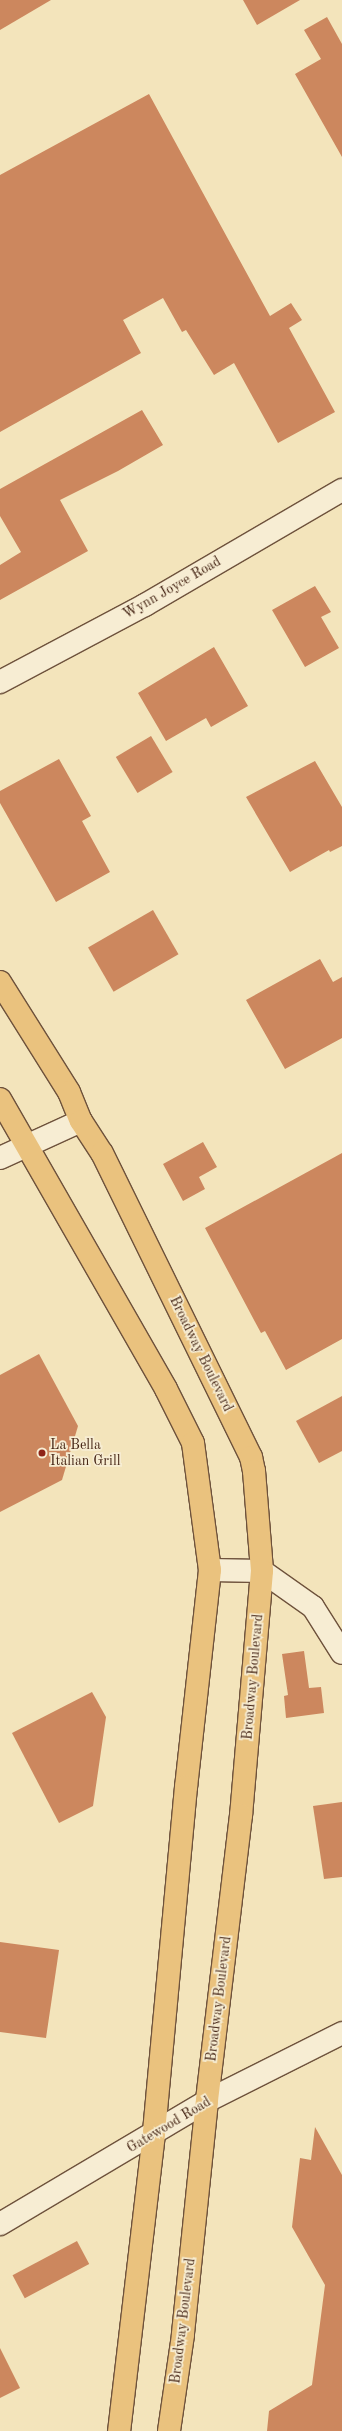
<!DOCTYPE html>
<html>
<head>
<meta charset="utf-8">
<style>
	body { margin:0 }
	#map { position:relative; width:342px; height:2431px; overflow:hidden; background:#f3e4bb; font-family:"Old Standard TT",serif }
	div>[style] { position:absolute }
	.building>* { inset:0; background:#cc875e; transform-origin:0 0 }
	.roads { filter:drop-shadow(1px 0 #6e523c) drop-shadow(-1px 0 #6e523c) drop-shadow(0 1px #6e523c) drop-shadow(0 -1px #6e523c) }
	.minor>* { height:22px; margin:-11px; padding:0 11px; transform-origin:11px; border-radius:11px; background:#f7edd3 }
	.major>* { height:22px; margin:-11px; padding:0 11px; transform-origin:11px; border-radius:11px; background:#eac27e }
	.dots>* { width:11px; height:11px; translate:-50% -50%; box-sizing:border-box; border:2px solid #f7edd3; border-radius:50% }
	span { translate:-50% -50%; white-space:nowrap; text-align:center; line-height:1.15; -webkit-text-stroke:3.5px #f7edd3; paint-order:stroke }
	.street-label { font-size:14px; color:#422111 }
	.poi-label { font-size:14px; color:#422111 }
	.left { translate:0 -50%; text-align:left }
</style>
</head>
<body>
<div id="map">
	<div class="building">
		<div style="clip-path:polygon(0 0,51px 0,0 30px)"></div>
		<div style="clip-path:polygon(243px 0,300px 0,257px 25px)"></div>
		<div style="clip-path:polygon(327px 17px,342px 44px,342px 157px,295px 74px,321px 59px,304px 30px)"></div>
		<div style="clip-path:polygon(149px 94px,270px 316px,291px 303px,302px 320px,289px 328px,335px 412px,278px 443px,234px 363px,214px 375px,186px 330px,182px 332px,163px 298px,123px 320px,141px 353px,0 432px,0 175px)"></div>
		<div style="clip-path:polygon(142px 410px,163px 445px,118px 471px,60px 500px,88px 551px,0 600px,0 565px,21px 552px,0 516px,0 489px)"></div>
		<div style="clip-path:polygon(315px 586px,331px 612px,321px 617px,339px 648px,305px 667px,272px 610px)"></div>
		<div style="clip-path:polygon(214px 647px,248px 706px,211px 727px,206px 718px,166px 741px,138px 693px)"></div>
		<div style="left:151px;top:736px;width:42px;height:41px;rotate:59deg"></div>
		<div style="clip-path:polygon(59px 759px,91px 816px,82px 821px,110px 872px,56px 902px,0 803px,0 791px)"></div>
		<div style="clip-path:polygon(315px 761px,342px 807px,342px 846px,330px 852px,329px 850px,290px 872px,246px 797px)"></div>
		<div style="left:153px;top:910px;width:51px;height:75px;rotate:60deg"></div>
		<div style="clip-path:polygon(320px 959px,333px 982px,342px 977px,342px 1038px,285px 1069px,246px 1000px)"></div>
		<div style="clip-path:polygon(203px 1142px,217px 1167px,199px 1177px,205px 1189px,183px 1201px,163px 1164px)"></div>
		<div style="clip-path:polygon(342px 1153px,342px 1339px,286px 1370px,265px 1331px,261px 1333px,205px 1228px)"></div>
		<div style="clip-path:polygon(39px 1354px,78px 1426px,62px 1480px,0 1512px,0 1375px)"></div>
		<div style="clip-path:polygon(342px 1396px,342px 1451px,319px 1463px,296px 1421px)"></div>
		<div style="clip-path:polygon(304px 1651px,309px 1688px,321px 1687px,324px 1713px,286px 1718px,284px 1696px,288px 1695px,282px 1654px)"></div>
		<div style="clip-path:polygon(92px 1692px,106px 1717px,93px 1806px,59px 1823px,12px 1733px)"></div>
		<div style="clip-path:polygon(342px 1802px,342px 1877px,324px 1879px,313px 1806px)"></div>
		<div style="clip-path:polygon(0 1942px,59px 1950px,46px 2038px,0 2032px)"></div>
		<div style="clip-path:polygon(315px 2127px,342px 2175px,342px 2431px,267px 2431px,269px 2411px,312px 2385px,325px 2285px,292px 2227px,300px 2158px,311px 2160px)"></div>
		<div style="left:77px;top:2241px;width:26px;height:73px;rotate:62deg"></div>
		<div style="clip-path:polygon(0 2348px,20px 2388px,0 2398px)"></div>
	</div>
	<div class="roads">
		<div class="minor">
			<div style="left:0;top:682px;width:164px;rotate:-28deg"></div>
			<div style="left:145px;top:605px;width:228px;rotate:-30.3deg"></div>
			<div style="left:0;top:1158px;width:89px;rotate:-24.6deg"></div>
			<div style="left:210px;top:1570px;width:52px;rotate:1.1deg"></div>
			<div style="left:262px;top:1571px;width:62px;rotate:35.2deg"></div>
			<div style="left:313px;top:1607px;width:54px;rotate:57.8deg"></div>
			<div style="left:0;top:2224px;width:241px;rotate:-30.7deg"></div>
			<div style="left:207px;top:2101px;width:151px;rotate:-26.7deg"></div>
		</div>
		<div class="major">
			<div style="left:0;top:982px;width:130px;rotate:57.9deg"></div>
			<div style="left:69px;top:1092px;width:31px;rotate:68deg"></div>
			<div style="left:81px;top:1121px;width:38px;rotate:57deg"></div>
			<div style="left:102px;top:1153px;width:339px;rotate:63.9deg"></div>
			<div style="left:251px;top:1457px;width:14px;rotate:78deg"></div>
			<div style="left:254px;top:1471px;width:100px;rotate:85.4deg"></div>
			<div style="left:262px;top:1571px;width:245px;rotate:94.9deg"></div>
			<div style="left:241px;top:1815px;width:288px;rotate:96.8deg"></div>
			<div style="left:207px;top:2101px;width:235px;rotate:95.9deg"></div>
			<div style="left:183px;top:2335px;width:97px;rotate:98.3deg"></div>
			<div style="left:0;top:1099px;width:334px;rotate:60.2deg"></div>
			<div style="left:166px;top:1389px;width:60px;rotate:63.4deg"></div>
			<div style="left:193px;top:1443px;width:128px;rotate:82.4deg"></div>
			<div style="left:210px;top:1570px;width:218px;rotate:96.3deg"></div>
			<div style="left:186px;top:1787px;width:348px;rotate:95.3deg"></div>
			<div style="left:154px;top:2134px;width:299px;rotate:96.7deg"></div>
		</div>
	</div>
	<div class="dots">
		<div style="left:42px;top:1453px;background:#8f2418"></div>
	</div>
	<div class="street-label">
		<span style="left:172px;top:588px;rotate:-30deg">Wynn Joyce Road</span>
		<span style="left:201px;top:1354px;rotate:64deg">Broadway Boulevard</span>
		<span style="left:253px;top:1677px;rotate:-85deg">Broadway Boulevard</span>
		<span style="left:219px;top:1999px;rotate:-83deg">Broadway Boulevard</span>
		<span style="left:169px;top:2125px;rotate:-31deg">Gatewood Road</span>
		<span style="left:183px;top:2321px;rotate:-83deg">Broadway Boulevard</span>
	</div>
	<div class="poi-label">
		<span class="left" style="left:50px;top:1453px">La Bella<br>Italian Grill</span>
	</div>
</div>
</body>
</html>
